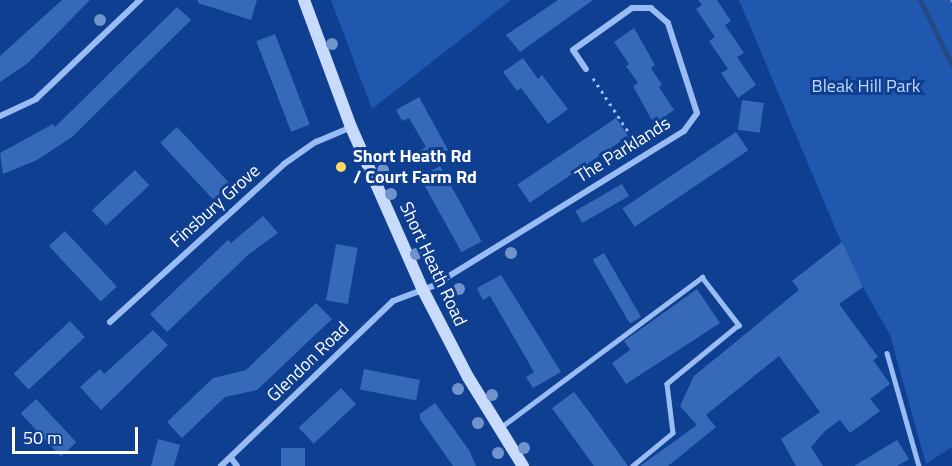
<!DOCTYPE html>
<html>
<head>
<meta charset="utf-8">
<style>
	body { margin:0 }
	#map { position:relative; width:952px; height:466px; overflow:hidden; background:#0f3f90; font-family:"Titillium Web",sans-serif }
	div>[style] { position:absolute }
	.green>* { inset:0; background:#2058af }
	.stream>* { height:5px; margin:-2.5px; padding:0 2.5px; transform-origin:2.5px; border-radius:2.5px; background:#254985 }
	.building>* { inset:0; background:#3769b9; transform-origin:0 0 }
	.path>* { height:3px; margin-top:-1.5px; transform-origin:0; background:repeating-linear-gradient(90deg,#98bcf3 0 3px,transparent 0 7.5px) }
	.lane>* { height:4.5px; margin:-2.25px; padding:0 2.25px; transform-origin:2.25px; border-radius:2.25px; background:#98bcf3 }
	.street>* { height:6px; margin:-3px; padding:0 3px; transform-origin:3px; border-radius:3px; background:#98bcf3 }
	.secondary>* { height:12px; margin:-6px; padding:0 6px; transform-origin:6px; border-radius:6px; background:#c8dbfd }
	.trees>* { width:12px; height:12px; margin:-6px; border-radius:50%; background:#7093cc }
	.dots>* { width:16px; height:16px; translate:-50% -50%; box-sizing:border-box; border:3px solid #0f3f90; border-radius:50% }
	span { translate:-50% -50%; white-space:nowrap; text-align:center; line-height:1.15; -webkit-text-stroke:6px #0f3f90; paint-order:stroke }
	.park-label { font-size:18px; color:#c0d8fe }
	.street-label { font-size:18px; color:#fff }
	.poi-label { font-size:18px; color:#fff; font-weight:700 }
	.left { translate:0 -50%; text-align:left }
	.scale { position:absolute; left:12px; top:427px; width:126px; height:27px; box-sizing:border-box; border:3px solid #fff; border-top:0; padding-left:8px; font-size:18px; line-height:21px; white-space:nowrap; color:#fff; -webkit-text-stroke:4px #0f3f90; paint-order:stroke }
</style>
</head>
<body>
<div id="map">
	<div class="green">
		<div style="clip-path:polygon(331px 0,511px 0,372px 109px)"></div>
		<div style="clip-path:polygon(739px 0,952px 0,952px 447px,926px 464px,890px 335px,852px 268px)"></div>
	</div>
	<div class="stream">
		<div style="left:920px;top:0;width:72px;rotate:63.8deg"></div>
	</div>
	<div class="building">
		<div style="clip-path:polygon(62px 0,90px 0,28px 63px,0 82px,0 56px)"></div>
		<div style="clip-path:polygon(198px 0,257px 0,251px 20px,198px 3px)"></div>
		<div style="clip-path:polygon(558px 0,593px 0,520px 52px,506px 35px)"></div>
		<div style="clip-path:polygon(698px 0,717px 0,731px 21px,725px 25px,744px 53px,737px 57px,756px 85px,738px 98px,721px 73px,728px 69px,709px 41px,715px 37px,696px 9px,702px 5px)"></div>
		<div style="clip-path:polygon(177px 7px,191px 20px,72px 137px,37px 160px,3px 174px,0 153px,53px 124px,55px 127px)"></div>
		<div style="clip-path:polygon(634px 28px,655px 65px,651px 68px,662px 85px,659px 87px,674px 110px,654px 124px,633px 86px,638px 83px,626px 66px,629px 64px,614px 42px)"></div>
		<div style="left:275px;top:34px;width:97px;height:20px;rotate:69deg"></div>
		<div style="clip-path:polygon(523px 58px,538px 79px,542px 75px,568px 109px,548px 124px,521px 88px,517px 91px,503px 72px)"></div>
		<div style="clip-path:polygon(419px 97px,448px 150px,425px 163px,419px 151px,426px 147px,409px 118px,402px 121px,396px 110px)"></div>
		<div style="left:742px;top:100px;width:22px;height:30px;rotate:8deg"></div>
		<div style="left:616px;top:118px;width:22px;height:119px;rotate:56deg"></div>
		<div style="left:177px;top:127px;width:78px;height:23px;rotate:47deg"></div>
		<div style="left:736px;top:132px;width:22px;height:137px;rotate:56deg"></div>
		<div style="left:440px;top:166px;width:86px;height:23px;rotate:61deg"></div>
		<div style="left:135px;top:170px;width:21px;height:59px;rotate:47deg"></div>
		<div style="left:622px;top:184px;width:14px;height:54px;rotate:60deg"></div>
		<div style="clip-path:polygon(263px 216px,278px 233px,249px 254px,167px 332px,150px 314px,228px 240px,231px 243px)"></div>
		<div style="left:65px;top:231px;width:76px;height:22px;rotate:47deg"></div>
		<div style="clip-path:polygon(842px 242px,863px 287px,839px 304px,878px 357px,873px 360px,890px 384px,870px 399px,880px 411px,850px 433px,840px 420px,825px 431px,811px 447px,823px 466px,796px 466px,781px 439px,820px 412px,779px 356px,706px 415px,716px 427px,668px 466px,640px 466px,697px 425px,680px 406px,694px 376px,799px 290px,792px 281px)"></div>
		<div style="left:336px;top:244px;width:22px;height:57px;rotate:10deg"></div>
		<div style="left:604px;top:253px;width:74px;height:13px;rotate:60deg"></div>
		<div style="clip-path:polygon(501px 275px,561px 372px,533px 388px,526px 377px,534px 372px,490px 296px,483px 300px,477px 288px)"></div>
		<div style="clip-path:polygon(697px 289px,720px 323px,626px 384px,612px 363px,630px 350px,624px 341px)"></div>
		<div style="clip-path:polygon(316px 303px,332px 319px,257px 390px,225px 397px,182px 438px,167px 422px,213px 378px,246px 370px)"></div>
		<div style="left:70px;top:321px;width:22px;height:77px;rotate:47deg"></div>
		<div style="clip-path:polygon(153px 330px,168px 345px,101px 410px,80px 387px,100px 369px,104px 374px)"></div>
		<div style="left:364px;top:369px;width:57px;height:21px;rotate:11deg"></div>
		<div style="left:341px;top:388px;width:22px;height:58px;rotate:47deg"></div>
		<div style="clip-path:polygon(574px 392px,590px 413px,628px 466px,594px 466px,552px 408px)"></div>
		<div style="left:36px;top:399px;width:59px;height:21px;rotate:47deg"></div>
		<div style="clip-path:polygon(435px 403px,469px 450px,476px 466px,453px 466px,420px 419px,420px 414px)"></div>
		<div style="clip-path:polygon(158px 439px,180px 445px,174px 466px,151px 466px)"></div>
		<div style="clip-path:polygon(897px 440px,909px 459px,897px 466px,854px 466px)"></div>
		<div style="left:305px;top:448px;width:18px;height:24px;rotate:90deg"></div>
	</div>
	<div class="path">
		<div style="left:951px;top:0;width:1px;rotate:45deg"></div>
		<div style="left:593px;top:78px;width:84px;rotate:56.7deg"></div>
	</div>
	<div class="lane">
		<div style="left:887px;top:353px;width:117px;rotate:74.2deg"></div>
		<div style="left:501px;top:427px;width:251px;rotate:-36.7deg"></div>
		<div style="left:702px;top:277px;width:61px;rotate:52.4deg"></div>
		<div style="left:739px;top:325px;width:93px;rotate:140.7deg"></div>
		<div style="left:667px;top:384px;width:49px;rotate:83deg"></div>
		<div style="left:673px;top:433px;width:52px;rotate:140.5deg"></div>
	</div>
	<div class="street">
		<div style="left:0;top:116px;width:40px;rotate:-25deg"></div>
		<div style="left:36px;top:99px;width:144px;rotate:-43.6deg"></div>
		<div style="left:110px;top:322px;width:235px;rotate:-42.2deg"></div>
		<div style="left:284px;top:164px;width:39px;rotate:-35deg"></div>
		<div style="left:316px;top:142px;width:38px;rotate:-23deg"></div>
		<div style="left:231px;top:458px;width:10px;rotate:53deg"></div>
		<div style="left:221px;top:466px;width:238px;rotate:-43.8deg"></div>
		<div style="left:393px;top:301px;width:43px;rotate:-20.6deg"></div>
		<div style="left:433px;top:286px;width:295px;rotate:-31.7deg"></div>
		<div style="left:684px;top:131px;width:22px;rotate:-54deg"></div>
		<div style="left:697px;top:113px;width:95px;rotate:-107.9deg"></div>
		<div style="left:668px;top:23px;width:23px;rotate:-139deg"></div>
		<div style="left:651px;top:8px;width:19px;rotate:180deg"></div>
		<div style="left:632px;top:8px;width:72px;rotate:144.6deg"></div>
		<div style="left:573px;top:50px;width:23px;rotate:56deg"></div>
	</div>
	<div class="secondary">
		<div style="left:304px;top:0;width:135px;rotate:69.7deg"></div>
		<div style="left:351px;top:127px;width:178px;rotate:66.2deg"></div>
		<div style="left:423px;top:290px;width:98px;rotate:62.7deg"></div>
		<div style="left:468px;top:377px;width:105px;rotate:58.3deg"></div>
	</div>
	<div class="trees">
		<div style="left:100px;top:20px"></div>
		<div style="left:332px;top:44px"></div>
		<div style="left:383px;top:170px"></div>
		<div style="left:391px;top:194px"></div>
		<div style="left:511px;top:253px"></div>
		<div style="left:416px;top:254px"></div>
		<div style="left:459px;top:289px"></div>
		<div style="left:458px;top:389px"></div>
		<div style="left:492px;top:395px"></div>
		<div style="left:478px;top:423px"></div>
		<div style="left:524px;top:448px"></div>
		<div style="left:498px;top:453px"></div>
	</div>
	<div class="dots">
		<div style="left:341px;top:167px;background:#ffda5b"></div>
	</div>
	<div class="park-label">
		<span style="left:866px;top:86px">Bleak Hill Park</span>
	</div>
	<div class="street-label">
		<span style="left:623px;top:150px;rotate:-32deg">The Parklands</span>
		<span style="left:215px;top:206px;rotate:-42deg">Finsbury Grove</span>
		<span style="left:433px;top:264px;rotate:65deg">Short Heath Road</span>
		<span style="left:308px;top:362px;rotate:-44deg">Glendon Road</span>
	</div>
	<div class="poi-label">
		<span class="left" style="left:353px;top:167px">Short Heath Rd<br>/ Court Farm Rd</span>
	</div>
	<div class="scale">50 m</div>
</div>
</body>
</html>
